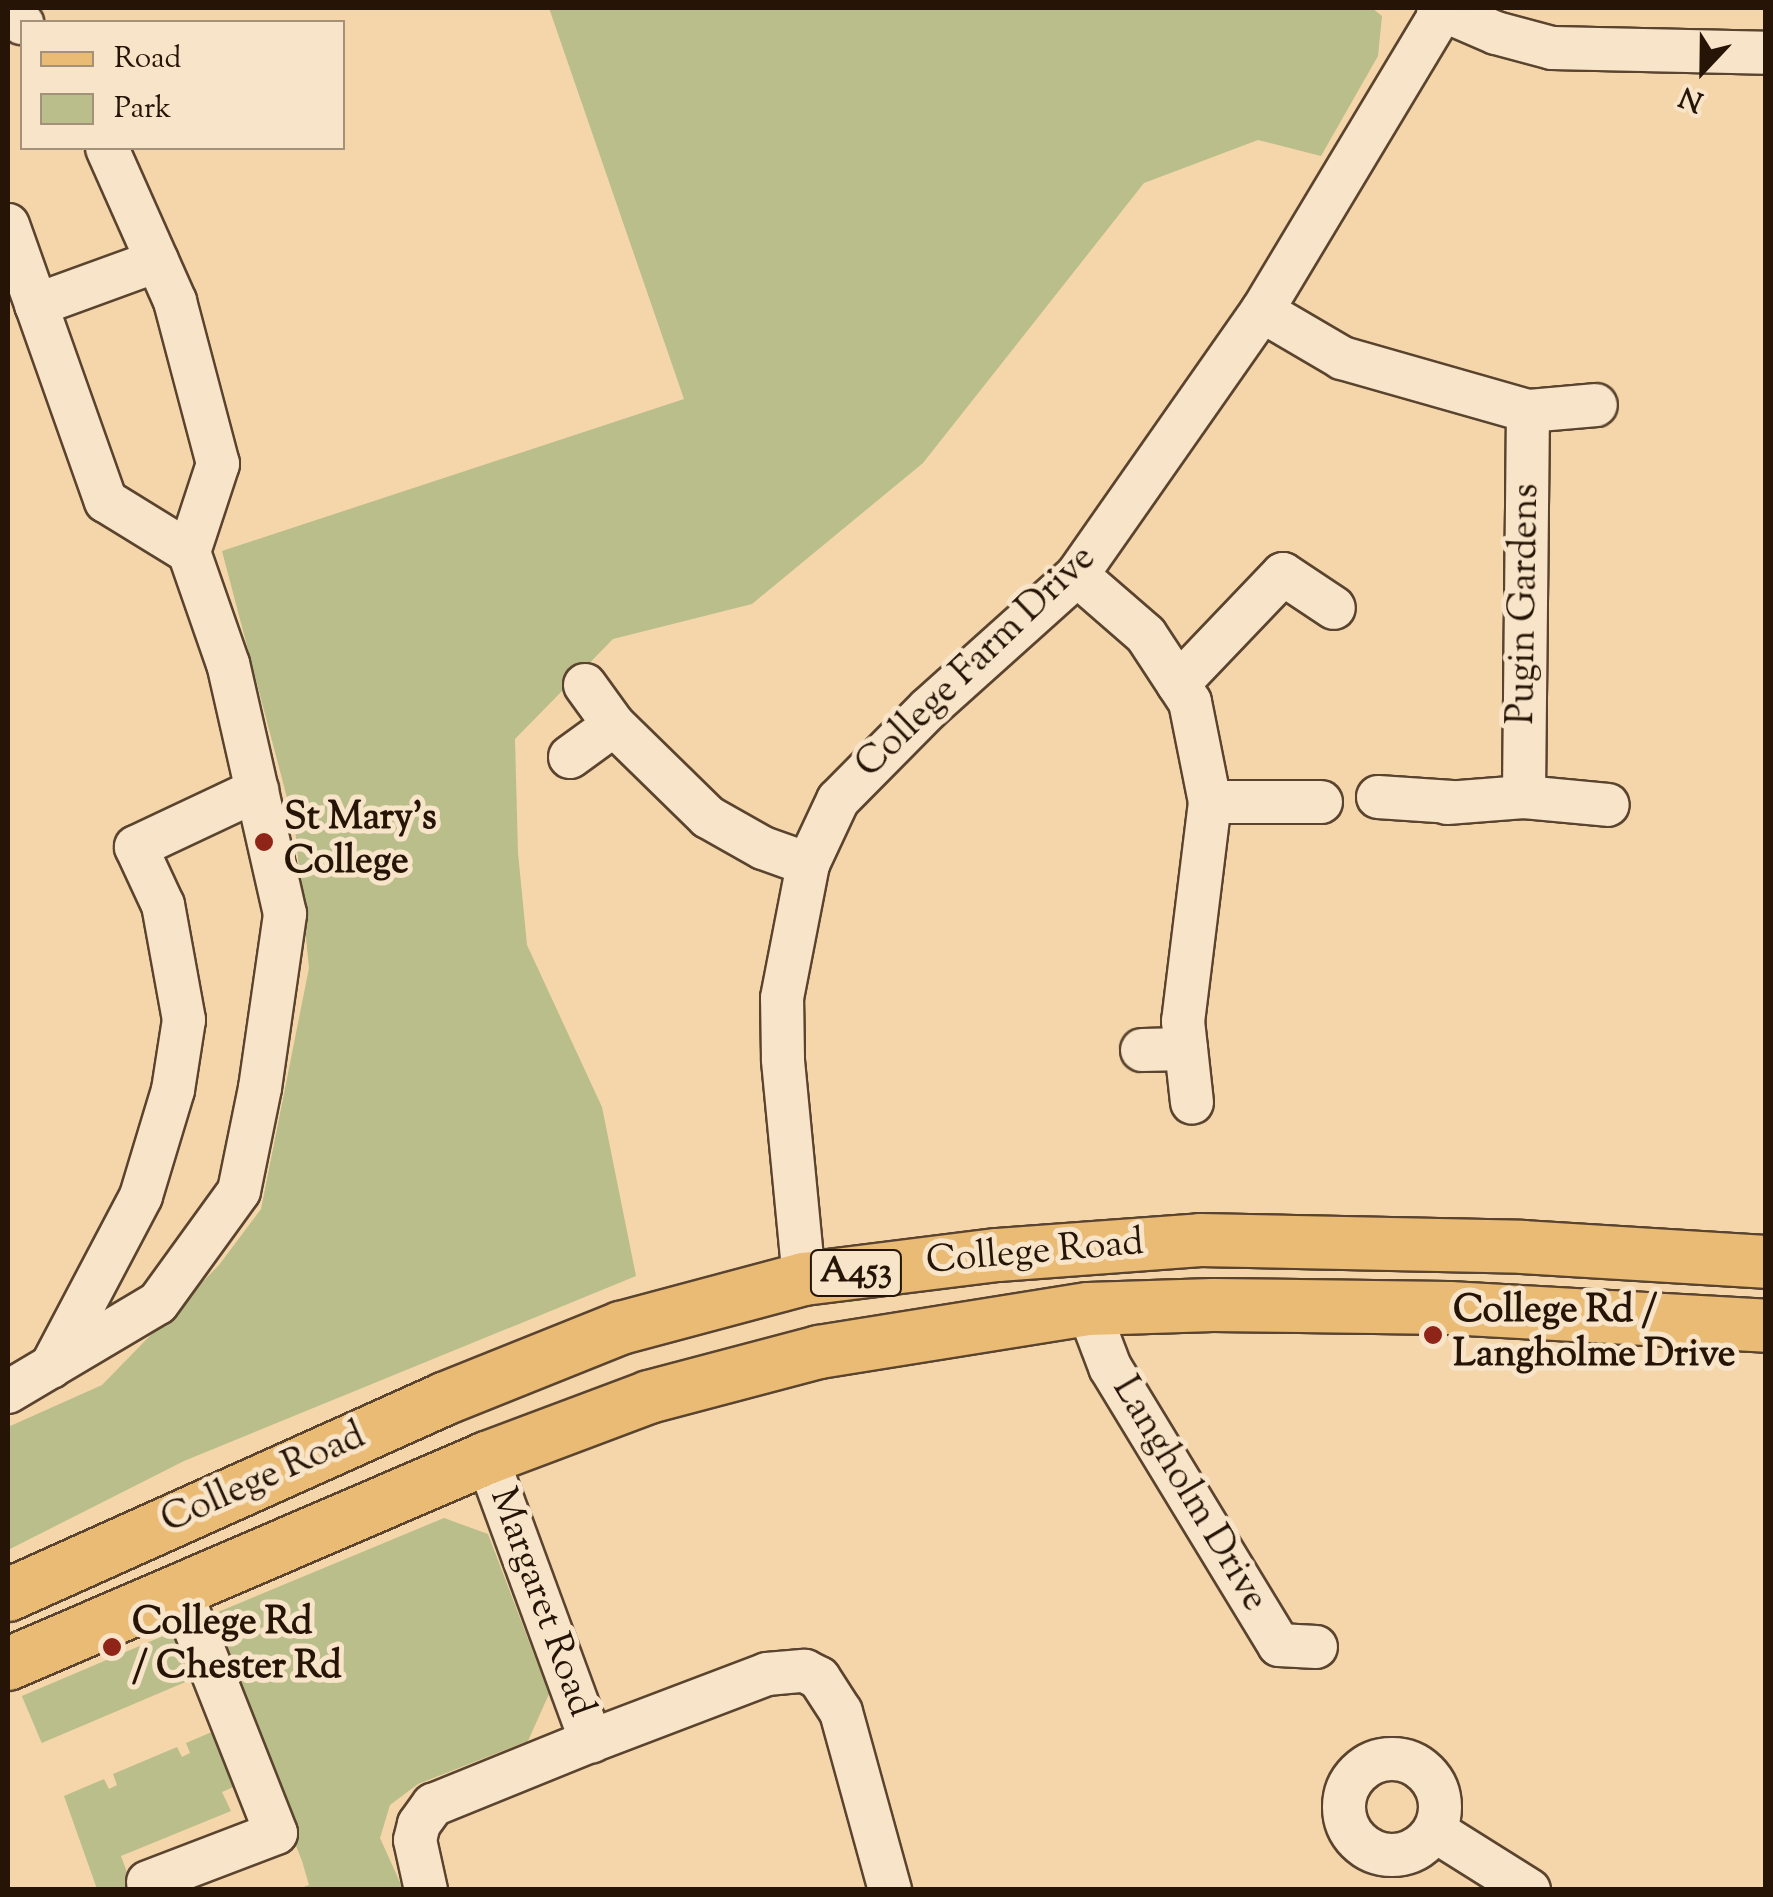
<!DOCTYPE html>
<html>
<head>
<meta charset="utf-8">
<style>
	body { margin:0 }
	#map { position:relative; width:1773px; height:1897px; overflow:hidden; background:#f4d6aa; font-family:"Sorts Mill Goudy",serif }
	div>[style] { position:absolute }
	.green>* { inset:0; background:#b9be8a; transform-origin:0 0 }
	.roads { filter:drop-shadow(2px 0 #5a442f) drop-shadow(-2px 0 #5a442f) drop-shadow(0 2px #5a442f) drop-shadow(0 -2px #5a442f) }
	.minor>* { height:42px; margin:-21px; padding:0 21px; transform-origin:21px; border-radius:21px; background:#f8e4c8 }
	.minor>.ring { margin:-21px; padding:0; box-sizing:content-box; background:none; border:42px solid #f8e4c8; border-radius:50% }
	.major>* { height:52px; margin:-26px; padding:0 26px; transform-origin:26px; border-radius:26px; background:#eabb75 }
	.dots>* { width:28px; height:28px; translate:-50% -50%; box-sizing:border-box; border:5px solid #f8e4c8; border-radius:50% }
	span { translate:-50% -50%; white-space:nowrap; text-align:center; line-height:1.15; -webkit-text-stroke:10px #f8e4c8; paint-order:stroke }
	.shield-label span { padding:2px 8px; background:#f8e4c8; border:2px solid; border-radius:8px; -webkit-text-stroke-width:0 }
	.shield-label { font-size:35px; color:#261406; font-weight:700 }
	.street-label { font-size:38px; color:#261406 }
	.poi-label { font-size:38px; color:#261406; font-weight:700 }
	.left { translate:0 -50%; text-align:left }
	.frame { position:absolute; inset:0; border:10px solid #261406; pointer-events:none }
	.legend { position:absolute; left:20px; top:20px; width:325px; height:130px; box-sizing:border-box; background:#f8e4c8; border:2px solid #a4917a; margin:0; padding:12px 18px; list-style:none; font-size:30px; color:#261406 }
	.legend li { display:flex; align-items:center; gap:20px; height:50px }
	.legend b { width:50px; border:2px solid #a4917a }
	.north { position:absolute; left:1653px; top:20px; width:100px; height:100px; -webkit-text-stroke:8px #f8e4c8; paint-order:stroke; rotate:202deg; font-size:28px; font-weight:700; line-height:40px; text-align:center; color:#261406 }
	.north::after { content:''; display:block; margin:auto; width:35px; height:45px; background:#261406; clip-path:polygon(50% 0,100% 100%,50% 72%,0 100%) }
</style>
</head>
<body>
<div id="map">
	<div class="green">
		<div style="clip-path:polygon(549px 8px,1372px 8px,1382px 16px,1378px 56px,1321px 156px,1258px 140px,1144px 183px,923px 463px,752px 604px,613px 639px,515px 739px,518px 853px,527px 945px,602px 1107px,636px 1276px,184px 1461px,8px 1550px,8px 1427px,102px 1385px,219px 1265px,261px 1209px,309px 968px,295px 828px,222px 551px,684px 399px)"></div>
		<div style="clip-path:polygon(444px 1518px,488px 1534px,549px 1694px,528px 1741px,418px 1784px,390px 1805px,380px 1838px,403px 1889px,298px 1889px,309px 1885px,302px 1861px,206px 1617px)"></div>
		<div style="left:182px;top:1628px;width:51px;height:174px;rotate:67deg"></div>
		<div style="clip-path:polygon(226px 1726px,245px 1782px,222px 1792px,231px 1811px,121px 1856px,133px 1889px,97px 1889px,64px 1796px,104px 1779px,109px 1789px,117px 1785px,113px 1774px,177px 1747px,182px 1757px,190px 1753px,186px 1743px)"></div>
	</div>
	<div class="roads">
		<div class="minor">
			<div style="left:8px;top:8px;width:21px;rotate:47deg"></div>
			<div style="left:1438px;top:8px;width:63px;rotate:23.3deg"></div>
			<div style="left:1496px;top:33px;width:58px;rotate:15deg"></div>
			<div style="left:1552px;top:48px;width:214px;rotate:1.3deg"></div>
			<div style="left:8px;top:225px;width:293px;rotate:70.5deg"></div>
			<div style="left:106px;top:501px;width:97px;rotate:31.6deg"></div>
			<div style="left:36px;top:305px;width:129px;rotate:-20deg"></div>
			<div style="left:1262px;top:311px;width:93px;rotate:30.4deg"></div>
			<div style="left:1342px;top:358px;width:193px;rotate:15.9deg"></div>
			<div style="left:1528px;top:411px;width:386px;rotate:90.6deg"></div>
			<div style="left:1524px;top:797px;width:84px;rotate:5.4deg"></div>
			<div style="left:1528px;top:411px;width:68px;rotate:-5deg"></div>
			<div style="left:1077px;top:575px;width:91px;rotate:41deg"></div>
			<div style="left:1146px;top:635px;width:80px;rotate:56.7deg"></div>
			<div style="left:1190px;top:702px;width:102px;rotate:78.7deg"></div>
			<div style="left:1210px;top:802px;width:221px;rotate:97deg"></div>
			<div style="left:1183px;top:1021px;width:82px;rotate:83.7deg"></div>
			<div style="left:1178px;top:684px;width:152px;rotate:-46.3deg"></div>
			<div style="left:1283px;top:574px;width:61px;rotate:33.7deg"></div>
			<div style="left:585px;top:685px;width:49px;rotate:54.1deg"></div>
			<div style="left:614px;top:725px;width:132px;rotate:44.4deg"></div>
			<div style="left:708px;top:817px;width:63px;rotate:29.4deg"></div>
			<div style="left:763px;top:848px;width:48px;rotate:19.6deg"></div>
			<div style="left:570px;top:757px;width:54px;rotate:-36deg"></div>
			<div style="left:1378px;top:797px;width:74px;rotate:3.9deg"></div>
			<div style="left:1210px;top:802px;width:111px"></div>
			<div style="left:1447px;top:803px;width:77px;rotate:-4.5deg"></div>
			<div style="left:1142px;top:1050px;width:44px;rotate:-1.3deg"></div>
			<div style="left:804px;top:1279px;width:221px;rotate:-95.5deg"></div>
			<div style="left:783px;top:1059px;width:61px;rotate:-90.9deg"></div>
			<div style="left:782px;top:998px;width:136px;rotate:-79deg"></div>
			<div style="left:808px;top:864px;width:71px;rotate:-64.9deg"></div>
			<div style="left:838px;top:800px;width:129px;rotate:-45.3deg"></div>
			<div style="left:929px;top:708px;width:199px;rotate:-41.9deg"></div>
			<div style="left:1077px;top:575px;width:322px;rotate:-55deg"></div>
			<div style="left:1262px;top:311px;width:350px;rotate:-59deg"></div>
			<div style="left:1088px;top:1309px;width:62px;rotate:69.2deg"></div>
			<div style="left:1110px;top:1367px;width:325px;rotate:58.7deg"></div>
			<div style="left:1279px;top:1645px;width:37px;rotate:3deg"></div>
			<div style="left:51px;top:1367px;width:193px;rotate:-62.2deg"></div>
			<div style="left:141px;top:1196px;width:111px;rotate:-73.2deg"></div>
			<div style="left:173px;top:1090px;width:71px;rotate:-81.1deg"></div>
			<div style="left:184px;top:1020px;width:117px;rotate:-100.3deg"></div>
			<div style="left:163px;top:905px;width:64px;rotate:-115deg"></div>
			<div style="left:136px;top:847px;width:134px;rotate:-25.2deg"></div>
			<div style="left:8px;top:1392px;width:174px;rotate:-30.7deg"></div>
			<div style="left:158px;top:1303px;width:138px;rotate:-54.1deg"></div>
			<div style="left:239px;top:1191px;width:105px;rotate:-78.5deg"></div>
			<div style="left:260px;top:1088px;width:176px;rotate:-81.8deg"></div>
			<div style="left:285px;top:914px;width:256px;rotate:-102.8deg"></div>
			<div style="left:228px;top:664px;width:119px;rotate:-109.2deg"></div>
			<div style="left:189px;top:552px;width:93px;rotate:-71.8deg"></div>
			<div style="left:218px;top:464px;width:169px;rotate:-104.8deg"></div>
			<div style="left:175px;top:301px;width:167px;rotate:-114deg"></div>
			<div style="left:487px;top:1458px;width:302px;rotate:69.8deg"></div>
			<div style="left:591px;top:1741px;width:188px;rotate:-20.8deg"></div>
			<div style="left:767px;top:1674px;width:38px;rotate:-5deg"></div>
			<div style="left:805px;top:1671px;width:16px;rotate:27deg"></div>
			<div style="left:819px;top:1678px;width:40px;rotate:57.1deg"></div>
			<div style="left:841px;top:1712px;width:185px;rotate:74.6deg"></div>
			<div class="ring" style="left:1344px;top:1759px;width:54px;height:54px"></div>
			<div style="left:1435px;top:1831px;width:111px;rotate:32.1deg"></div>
			<div style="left:148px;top:1882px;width:137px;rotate:-20.9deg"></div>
			<div style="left:276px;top:1833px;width:261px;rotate:-111.6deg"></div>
			<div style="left:426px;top:1890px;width:51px;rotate:-102.4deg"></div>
			<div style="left:415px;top:1840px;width:16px;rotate:-76deg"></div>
			<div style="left:419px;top:1824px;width:24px;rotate:-54deg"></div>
			<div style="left:433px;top:1805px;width:170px;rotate:-22.1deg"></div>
		</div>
		<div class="major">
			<div style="left:8px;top:1595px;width:478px;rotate:-24.2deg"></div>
			<div style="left:444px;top:1399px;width:191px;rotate:-21.9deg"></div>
			<div style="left:621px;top:1328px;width:189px;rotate:-15deg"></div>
			<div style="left:804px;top:1279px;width:195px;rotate:-7.1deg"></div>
			<div style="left:998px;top:1255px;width:203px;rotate:-4.2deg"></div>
			<div style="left:1200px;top:1240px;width:322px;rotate:1.2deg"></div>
			<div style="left:1522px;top:1247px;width:244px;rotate:3.5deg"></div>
			<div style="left:8px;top:1664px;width:521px;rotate:-23.27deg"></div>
			<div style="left:487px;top:1458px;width:173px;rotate:-20.6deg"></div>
			<div style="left:649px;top:1397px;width:176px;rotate:-14.8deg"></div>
			<div style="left:819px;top:1352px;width:272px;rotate:-9.1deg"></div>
			<div style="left:1088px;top:1309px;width:125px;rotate:-1.8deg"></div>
			<div style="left:1213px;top:1305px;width:236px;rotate:0.7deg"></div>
			<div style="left:1449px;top:1308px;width:318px;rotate:3.2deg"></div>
		</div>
	</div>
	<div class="dots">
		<div style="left:264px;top:842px;background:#8f2418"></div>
		<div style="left:1433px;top:1335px;background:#8f2418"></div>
		<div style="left:112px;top:1647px;background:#8f2418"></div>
	</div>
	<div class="shield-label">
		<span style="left:856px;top:1273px">A453</span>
	</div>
	<div class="street-label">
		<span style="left:1526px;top:604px;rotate:-89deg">Pugin Gardens</span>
		<span style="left:977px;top:663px;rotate:-44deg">College Farm Drive</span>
		<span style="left:1035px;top:1254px;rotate:-5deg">College Road</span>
		<span style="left:264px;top:1480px;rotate:-24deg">College Road</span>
		<span style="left:1188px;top:1495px;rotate:59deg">Langholm Drive</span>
		<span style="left:540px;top:1603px;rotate:70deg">Margaret Road</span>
	</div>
	<div class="poi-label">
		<span class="left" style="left:284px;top:842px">St Mary's<br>College</span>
		<span class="left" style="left:1453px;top:1335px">College Rd /<br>Langholme Drive</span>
		<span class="left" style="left:132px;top:1647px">College Rd<br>/ Chester Rd</span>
	</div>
	<div class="frame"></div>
	<ul class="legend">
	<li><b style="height:12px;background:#eabb75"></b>Road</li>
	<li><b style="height:28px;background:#b9be8a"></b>Park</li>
	</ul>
	<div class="north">N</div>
</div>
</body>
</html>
